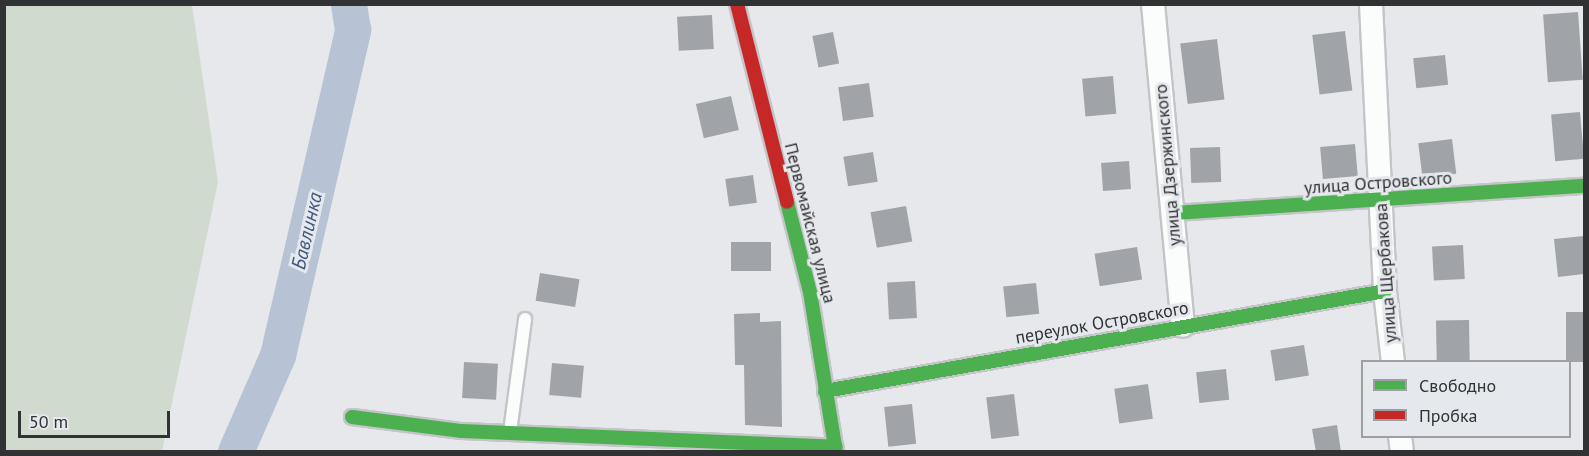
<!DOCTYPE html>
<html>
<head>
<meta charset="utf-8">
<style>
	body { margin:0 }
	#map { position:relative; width:1589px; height:456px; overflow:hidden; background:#e6e8eb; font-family:"PT Sans",sans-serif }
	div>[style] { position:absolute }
	.green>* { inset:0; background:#d1dacf }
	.river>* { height:36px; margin:-18px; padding:0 18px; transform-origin:18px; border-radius:18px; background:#b7c3d5 }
	.building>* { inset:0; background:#a0a4a9; transform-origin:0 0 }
	.roads { filter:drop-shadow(2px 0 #c4c5c8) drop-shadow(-2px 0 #c4c5c8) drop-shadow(0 2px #c4c5c8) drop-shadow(0 -2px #c4c5c8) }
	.lane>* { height:12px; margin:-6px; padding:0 6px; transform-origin:6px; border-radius:6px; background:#fbfcfc }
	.street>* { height:22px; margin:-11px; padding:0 11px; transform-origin:11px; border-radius:11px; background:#fbfcfc }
	.fast>* { height:14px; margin:-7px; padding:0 7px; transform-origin:7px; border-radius:7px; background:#4caf50 }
	.jam>* { height:14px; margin:-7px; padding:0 7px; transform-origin:7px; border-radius:7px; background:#c62828 }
	span { translate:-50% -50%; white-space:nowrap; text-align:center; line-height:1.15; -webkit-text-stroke:6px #e5e8ec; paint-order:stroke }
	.street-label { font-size:18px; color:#313234 }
	.water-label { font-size:20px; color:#40587e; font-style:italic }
	.frame { position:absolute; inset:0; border:6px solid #313234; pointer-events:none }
	.legend { position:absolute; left:1361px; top:360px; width:210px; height:78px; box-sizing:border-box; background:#e5e8ec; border:2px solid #9d9fa2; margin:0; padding:8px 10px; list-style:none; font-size:18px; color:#313234 }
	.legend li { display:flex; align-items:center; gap:12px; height:30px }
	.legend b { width:30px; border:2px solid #9d9fa2 }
	.scale { position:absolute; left:18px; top:411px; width:152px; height:27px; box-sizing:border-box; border:3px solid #313234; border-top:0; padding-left:8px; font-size:18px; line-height:21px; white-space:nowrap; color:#313234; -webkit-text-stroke:4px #e5e8ec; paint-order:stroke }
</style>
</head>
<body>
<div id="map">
	<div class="green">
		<div style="clip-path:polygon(4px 5px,192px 5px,218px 182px,162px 451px,5px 451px)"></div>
	</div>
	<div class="river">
		<div style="left:236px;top:452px;width:105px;rotate:-66.4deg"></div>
		<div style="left:278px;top:356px;width:335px;rotate:-77deg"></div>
		<div style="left:353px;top:30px;width:26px;rotate:-99deg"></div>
	</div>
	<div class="building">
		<div style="left:1578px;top:12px;width:68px;height:35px;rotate:86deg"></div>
		<div style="left:712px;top:15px;width:34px;height:35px;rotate:87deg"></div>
		<div style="left:1345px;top:31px;width:60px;height:33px;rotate:83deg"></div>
		<div style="left:833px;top:32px;width:32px;height:21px;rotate:79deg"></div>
		<div style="left:1217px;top:39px;width:61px;height:37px;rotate:83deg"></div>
		<div style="left:1445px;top:55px;width:30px;height:32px;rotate:84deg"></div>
		<div style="left:1113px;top:76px;width:38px;height:31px;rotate:85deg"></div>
		<div style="left:869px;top:83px;width:34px;height:31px;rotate:82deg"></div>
		<div style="left:731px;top:96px;width:35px;height:36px;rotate:77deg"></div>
		<div style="left:1580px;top:112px;width:47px;height:29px;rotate:85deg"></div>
		<div style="left:1452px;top:139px;width:35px;height:34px;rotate:83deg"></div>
		<div style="left:1355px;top:144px;width:32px;height:35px;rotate:85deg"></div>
		<div style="left:1220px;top:147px;width:35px;height:30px;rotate:88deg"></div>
		<div style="left:873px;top:152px;width:30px;height:30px;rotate:81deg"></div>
		<div style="left:1129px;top:161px;width:28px;height:28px;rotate:86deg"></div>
		<div style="left:753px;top:175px;width:28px;height:28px;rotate:82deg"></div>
		<div style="left:906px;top:206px;width:36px;height:36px;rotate:80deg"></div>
		<div style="clip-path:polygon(1584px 236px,1584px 274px,1558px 277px,1554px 239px)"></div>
		<div style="left:731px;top:242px;width:40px;height:29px"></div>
		<div style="left:1463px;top:245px;width:34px;height:31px;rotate:87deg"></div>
		<div style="left:1137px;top:247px;width:33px;height:43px;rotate:81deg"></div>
		<div style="left:540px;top:273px;width:40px;height:28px;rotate:9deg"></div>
		<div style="left:915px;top:281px;width:37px;height:28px;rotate:87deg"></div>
		<div style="left:1036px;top:283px;width:31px;height:33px;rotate:84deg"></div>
		<div style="left:1584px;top:312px;width:50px;height:18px;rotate:90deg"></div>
		<div style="clip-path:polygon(760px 313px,760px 322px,781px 321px,782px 427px,745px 425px,744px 365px,735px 365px,734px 314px)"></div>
		<div style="left:1469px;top:320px;width:42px;height:33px;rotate:89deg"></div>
		<div style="left:1304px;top:345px;width:31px;height:34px;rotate:81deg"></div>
		<div style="left:464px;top:362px;width:34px;height:36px;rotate:3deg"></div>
		<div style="left:552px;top:363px;width:32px;height:32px;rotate:5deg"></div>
		<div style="left:1226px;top:369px;width:31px;height:30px;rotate:84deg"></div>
		<div style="left:1148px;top:384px;width:35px;height:34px;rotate:82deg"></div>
		<div style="left:1014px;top:394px;width:42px;height:28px;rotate:83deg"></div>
		<div style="left:912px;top:404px;width:40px;height:28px;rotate:84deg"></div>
		<div style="clip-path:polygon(1337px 425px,1341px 452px,1316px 452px,1312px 429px)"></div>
	</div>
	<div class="roads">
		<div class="lane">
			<div style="left:510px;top:432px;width:114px;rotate:-82.4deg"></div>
		</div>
		<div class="street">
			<div style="left:1153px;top:4px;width:323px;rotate:84.7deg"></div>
			<div style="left:1371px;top:4px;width:287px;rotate:87.2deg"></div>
			<div style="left:1385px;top:291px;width:71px;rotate:83.6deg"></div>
			<div style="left:1400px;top:436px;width:16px;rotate:83deg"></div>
		</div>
		<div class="fast">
			<div style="left:787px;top:202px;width:93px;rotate:75.7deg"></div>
			<div style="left:810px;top:292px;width:162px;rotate:80.8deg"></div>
			<div style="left:1174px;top:213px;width:411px;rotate:-3.8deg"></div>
			<div style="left:825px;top:391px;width:569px;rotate:-10.12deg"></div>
			<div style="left:352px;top:417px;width:111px;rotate:7.3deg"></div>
			<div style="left:462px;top:431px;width:374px;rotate:2.4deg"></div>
		</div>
		<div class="jam">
			<div style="left:737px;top:4px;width:204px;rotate:75.8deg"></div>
		</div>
	</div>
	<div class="street-label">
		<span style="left:1168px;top:165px;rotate:-95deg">улица Дзержинского</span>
		<span style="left:1378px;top:183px;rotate:-4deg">улица Островского</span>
		<span style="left:810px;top:223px;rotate:76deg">Первомайская улица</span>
		<span style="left:1386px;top:273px;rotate:-94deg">улица Щербакова</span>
		<span style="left:1102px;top:323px;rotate:-10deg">переулок Островского</span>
	</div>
	<div class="water-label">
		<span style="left:307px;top:231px;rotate:-77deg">Бавлинка</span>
	</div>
	<div class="frame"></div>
	<ul class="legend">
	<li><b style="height:8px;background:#4caf50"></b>Свободно</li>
	<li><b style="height:8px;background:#c62828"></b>Пробка</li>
	</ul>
	<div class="scale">50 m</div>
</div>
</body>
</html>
